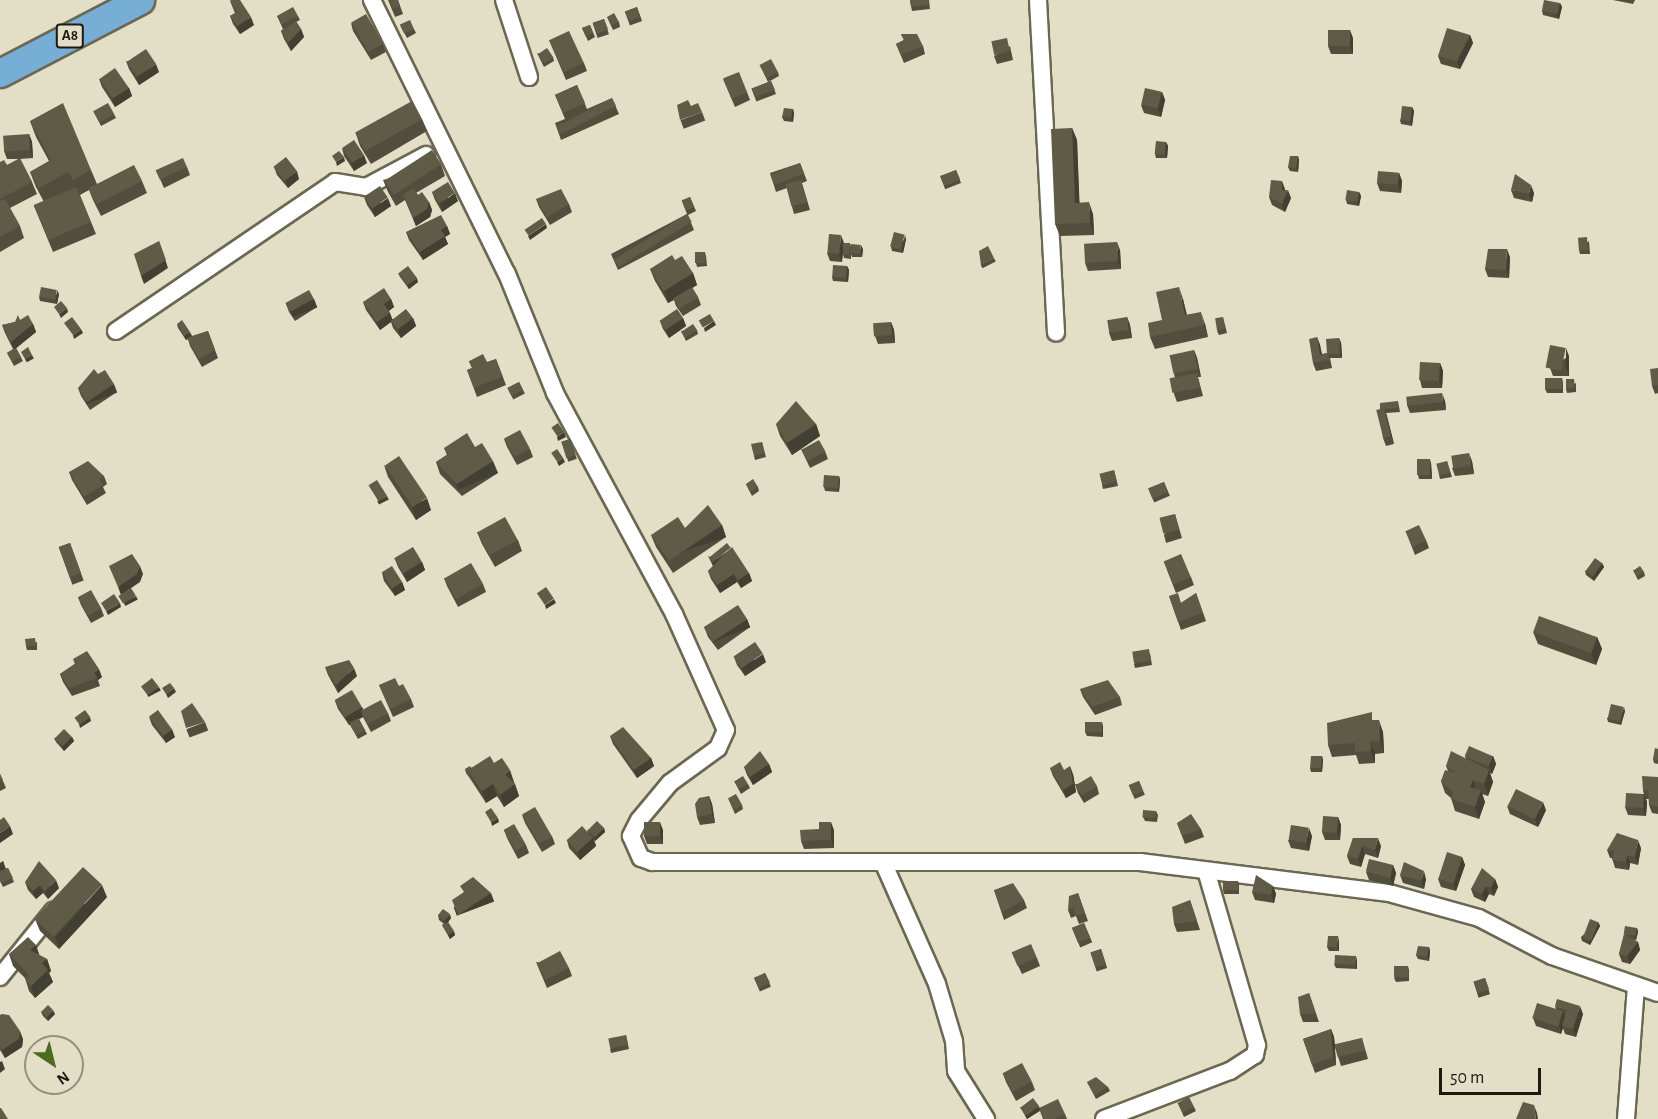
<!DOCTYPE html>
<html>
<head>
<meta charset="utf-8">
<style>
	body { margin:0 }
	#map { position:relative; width:1658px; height:1119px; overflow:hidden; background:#e3dfc7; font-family:"Alegreya Sans",sans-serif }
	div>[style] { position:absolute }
	.roads { filter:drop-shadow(2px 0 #6b6752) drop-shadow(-2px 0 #6b6752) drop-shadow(0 2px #6b6752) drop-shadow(0 -2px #6b6752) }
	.minor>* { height:16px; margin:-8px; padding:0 8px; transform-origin:8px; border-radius:8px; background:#fff }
	.trunk>* { height:27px; margin:-13.5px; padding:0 13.5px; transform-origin:13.5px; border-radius:13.5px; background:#76aed6 }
	.wall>* { inset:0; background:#524e3d; transform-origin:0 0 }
	.shaded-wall>* { inset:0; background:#424032; transform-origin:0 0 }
	.building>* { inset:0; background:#5f5b47; transform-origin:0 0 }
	span { translate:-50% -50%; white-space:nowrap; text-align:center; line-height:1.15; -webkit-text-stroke:6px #e3dfc7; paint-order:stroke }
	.shield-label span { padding:2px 4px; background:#e3dfc7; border:2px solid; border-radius:4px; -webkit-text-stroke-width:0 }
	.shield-label { font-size:15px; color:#1c1a12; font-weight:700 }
	.north { position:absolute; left:24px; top:1035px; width:60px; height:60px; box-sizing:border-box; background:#e3dfc7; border:2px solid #93907f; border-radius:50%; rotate:145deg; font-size:16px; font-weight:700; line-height:24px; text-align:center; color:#1c1a12 }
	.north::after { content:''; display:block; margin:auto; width:21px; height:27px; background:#4c6b1f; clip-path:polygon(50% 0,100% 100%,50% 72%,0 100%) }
	.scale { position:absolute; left:1439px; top:1068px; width:102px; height:27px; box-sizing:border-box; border:3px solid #1c1a12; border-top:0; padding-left:8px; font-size:18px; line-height:21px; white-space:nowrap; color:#1c1a12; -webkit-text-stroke:4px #e3dfc7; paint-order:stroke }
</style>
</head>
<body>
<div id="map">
	<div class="roads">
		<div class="minor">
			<div style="left:372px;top:0;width:305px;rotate:63.8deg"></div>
			<div style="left:507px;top:274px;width:128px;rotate:68deg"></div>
			<div style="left:555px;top:393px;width:251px;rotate:61.7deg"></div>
			<div style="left:674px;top:614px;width:127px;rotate:65.9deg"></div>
			<div style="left:726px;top:730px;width:20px;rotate:114deg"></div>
			<div style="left:718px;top:748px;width:59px;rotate:143.9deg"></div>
			<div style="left:670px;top:783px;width:48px;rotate:130deg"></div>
			<div style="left:639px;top:820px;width:18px;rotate:117deg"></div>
			<div style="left:631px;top:836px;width:24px;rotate:66deg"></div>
			<div style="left:641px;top:858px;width:12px;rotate:20deg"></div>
			<div style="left:652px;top:862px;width:488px"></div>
			<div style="left:1140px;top:862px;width:251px;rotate:7.1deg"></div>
			<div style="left:1389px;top:893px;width:93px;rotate:15.5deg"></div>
			<div style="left:1479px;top:918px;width:82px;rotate:27.5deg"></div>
			<div style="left:1552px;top:956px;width:112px;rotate:19.2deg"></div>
			<div style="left:504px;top:0;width:81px;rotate:72deg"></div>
			<div style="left:1038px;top:0;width:333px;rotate:86.9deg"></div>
			<div style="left:116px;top:331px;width:265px;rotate:-34.2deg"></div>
			<div style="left:335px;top:182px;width:31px;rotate:9deg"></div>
			<div style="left:366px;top:187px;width:68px;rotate:-28.1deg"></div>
			<div style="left:883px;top:862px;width:133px;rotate:66.1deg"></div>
			<div style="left:937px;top:984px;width:59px;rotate:73.4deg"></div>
			<div style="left:954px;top:1041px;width:30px;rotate:86deg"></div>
			<div style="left:956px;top:1071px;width:57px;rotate:58deg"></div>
			<div style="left:0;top:977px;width:85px;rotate:-51.2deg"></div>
			<div style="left:1104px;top:1119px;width:135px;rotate:-20.9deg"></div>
			<div style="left:1230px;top:1071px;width:30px;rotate:-33deg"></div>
			<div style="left:1255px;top:1055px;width:10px;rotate:-79deg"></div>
			<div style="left:1257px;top:1045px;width:181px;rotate:-106.3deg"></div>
			<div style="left:1626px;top:1119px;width:132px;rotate:-85.7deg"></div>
		</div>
		<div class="trunk">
			<div style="left:0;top:73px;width:158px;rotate:-27.5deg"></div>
		</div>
	</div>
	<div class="wall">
		<div style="clip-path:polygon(388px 0,398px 0,403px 14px,395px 17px)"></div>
		<div style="clip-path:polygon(910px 0,929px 0,930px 9px,912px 11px)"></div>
		<div style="clip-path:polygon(1613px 0,1635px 0,1633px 4px)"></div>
		<div style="clip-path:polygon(230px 1px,254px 25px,240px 34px,233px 24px,230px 16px,235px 13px)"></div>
		<div style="clip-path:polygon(1560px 3px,1562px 7px,1559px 19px,1543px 15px,1542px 11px)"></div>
		<div style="left:637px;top:7px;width:15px;height:13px;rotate:70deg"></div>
		<div style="clip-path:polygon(277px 16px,298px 16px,300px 20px,296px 22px,301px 29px,304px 37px,291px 51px,284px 39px,281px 31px,283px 29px)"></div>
		<div style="clip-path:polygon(607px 17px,619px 22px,620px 27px,613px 30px)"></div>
		<div style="left:604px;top:19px;width:16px;height:12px;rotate:72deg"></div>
		<div style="clip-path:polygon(351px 23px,383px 44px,386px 52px,371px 60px,353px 31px)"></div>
		<div style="clip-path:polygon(400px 25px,414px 29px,416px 33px,407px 38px)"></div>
		<div style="clip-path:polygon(590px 25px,595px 37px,588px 41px,582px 28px)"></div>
		<div style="clip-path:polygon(901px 34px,923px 46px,925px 54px,904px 63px,896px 44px,904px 40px)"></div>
		<div style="clip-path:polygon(1470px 35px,1473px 43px,1460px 69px,1441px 64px,1438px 56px)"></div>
		<div style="clip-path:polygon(1353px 38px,1353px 54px,1331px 54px,1328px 46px)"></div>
		<div style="clip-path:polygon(549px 40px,584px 63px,587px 71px,566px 80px)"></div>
		<div style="clip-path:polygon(1010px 46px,1013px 60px,997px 64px,994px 56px)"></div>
		<div style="clip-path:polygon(537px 53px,553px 57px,554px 61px,544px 67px)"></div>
		<div style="clip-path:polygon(126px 61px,159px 72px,139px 85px,129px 69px)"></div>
		<div style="clip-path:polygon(760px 65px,778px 72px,779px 76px,768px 82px)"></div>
		<div style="clip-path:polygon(99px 79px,129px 88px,132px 96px,115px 107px,102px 87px)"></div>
		<div style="clip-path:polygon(723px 79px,747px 92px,750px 100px,735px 107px)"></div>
		<div style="left:771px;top:81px;width:14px;height:21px;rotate:69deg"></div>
		<div style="clip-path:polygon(577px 85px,587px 109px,612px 98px,619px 114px,561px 140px,555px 123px,565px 119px,555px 95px)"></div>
		<div style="clip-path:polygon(1162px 92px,1165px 100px,1161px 117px,1144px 113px,1141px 105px)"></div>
		<div style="clip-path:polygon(1412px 107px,1414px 111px,1412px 126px,1401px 124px,1400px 120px)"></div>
		<div style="clip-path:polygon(793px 109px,794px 113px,793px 122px,784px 121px,782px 117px)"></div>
		<div style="clip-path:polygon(94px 112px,114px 114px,116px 118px,101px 126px)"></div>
		<div style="left:702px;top:112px;width:9px;height:23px;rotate:69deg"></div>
		<div style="clip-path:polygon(422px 119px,427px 131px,371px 164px,360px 146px,356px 134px)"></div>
		<div style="clip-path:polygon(30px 121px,91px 170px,97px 184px,142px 181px,147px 193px,101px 216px,93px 200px,89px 190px,80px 195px,96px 234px,53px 252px,34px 206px,44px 202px,36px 187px,30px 172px,49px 161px,36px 137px)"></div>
		<div style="clip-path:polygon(1072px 128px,1077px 140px,1079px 202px,1093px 214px,1094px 235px,1060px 236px,1055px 224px)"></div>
		<div style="clip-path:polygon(29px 134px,32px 142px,33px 158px,20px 159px,32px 182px,37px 194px,10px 208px,20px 226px,24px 238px,0 252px,0 162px,7px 165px,19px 159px,7px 159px,4px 151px)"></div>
		<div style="clip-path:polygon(1166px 142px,1168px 146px,1167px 158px,1156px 158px,1155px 154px)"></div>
		<div style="clip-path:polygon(342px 148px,367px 163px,354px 171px,344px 156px)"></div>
		<div style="clip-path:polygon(1298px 156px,1299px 160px,1298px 172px,1290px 171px,1288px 167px)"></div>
		<div style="clip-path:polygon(800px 163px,807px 181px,802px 183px,810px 210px,794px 214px,787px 188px,776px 192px,770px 173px)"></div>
		<div style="clip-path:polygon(441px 164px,445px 176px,416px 193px,418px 195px,429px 202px,432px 210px,430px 217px,416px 226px,405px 200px,396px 206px,388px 192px,383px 180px)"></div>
		<div style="clip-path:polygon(187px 167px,190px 175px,164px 188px,157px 172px)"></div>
		<div style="clip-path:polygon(274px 167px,299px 179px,288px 188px,277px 175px)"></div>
		<div style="left:956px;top:170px;width:14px;height:17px;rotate:69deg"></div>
		<div style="clip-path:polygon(1399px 173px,1402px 181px,1401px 193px,1380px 191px,1377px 183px)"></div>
		<div style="clip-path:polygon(1285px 190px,1291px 198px,1285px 212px,1272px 205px,1269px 197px)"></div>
		<div style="clip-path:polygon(1511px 190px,1534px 193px,1532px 202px,1514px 198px)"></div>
		<div style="clip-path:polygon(432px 192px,458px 201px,442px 212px,435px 200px)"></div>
		<div style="clip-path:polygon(1359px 192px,1361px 196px,1359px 206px,1347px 204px,1346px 200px)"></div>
		<div style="clip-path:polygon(364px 197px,391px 206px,375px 217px,367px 205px)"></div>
		<div style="clip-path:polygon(690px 197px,696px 211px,688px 215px,694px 230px,618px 270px,611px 254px,687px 214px,682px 201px)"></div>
		<div style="clip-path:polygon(536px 199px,569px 204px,572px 212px,550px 225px,539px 207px)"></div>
		<div style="clip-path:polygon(447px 226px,450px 234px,445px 237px,448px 244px,423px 260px,409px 240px,406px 232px)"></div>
		<div style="clip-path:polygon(906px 239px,903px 253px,892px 251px,891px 247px)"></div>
		<div style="clip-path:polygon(1589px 241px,1590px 254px,1580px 254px,1579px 250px)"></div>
		<div style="clip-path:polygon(844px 243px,850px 243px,851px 247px,863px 249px,862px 257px,852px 257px,851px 254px,851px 259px,844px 258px,843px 254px,843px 250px,842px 262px,830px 261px,827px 253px)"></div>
		<div style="clip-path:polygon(1120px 250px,1121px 269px,1088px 271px,1085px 263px)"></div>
		<div style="clip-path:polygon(705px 252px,706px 256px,707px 266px,697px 267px,696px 263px)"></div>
		<div style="clip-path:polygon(1510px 257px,1509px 278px,1488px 277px,1485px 269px)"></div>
		<div style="left:994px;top:258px;width:4px;height:15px;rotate:63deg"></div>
		<div style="clip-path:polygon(675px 260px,693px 273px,697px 285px,692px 288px,698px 297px,701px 305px,683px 316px,676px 306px,674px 300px,668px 303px,655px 281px,650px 269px)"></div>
		<div style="clip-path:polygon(847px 266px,849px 270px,848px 282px,833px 281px,832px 277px)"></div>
		<div style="clip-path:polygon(398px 273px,418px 282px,409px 289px,400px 277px)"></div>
		<div style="clip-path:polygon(59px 294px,57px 304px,40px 301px,39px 297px)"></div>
		<div style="clip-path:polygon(314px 299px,317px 307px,295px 321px,289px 312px,286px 304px)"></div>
		<div style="clip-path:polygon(391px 299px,394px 307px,389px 311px,392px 319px,413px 318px,416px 326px,401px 338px,393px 328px,391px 322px,380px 330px,366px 310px,363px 302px)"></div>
		<div style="clip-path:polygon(1183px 299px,1187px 315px,1205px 324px,1208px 337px,1155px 349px,1150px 337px,1162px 320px)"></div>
		<div style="clip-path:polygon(1127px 317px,1130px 325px,1132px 338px,1112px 341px,1109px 333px)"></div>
		<div style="clip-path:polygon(1223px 317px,1227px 333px,1219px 335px,1217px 331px)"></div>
		<div style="clip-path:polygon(683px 318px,686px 326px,669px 338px,663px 329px,660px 321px)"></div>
		<div style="clip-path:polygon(20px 320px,33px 324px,36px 332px,16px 348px,23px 361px,14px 366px,7px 353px,13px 349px,5px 333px,2px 325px,15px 322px)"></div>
		<div style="clip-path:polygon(891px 322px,894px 330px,895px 343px,878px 344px,875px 336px)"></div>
		<div style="clip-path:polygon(177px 324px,192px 336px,208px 331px,218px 358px,202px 367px,190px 346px,188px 339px,186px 340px,178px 328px)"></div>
		<div style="clip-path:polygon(697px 330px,698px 334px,686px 341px,681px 331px)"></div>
		<div style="clip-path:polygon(1317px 337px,1320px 345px,1322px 354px,1327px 353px,1341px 342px,1342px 358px,1330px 358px,1332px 368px,1316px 371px,1313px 363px)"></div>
		<div style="clip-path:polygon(1194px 350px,1197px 358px,1201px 377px,1198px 377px,1203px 396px,1177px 402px,1174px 394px,1175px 378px,1174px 374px)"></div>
		<div style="clip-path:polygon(1569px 356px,1569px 376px,1553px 376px,1550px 368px)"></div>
		<div style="clip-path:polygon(496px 359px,506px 385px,477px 397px,467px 370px,472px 368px,469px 361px,487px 362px)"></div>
		<div style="clip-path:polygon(1440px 363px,1443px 371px,1442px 388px,1422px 388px,1420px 380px)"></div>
		<div style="clip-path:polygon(1658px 368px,1658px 393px,1655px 394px,1652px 386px)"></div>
		<div style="clip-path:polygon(1562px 378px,1563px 382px,1563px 393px,1547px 393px,1545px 389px)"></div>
		<div style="left:519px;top:382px;width:13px;height:13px;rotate:63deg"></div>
		<div style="clip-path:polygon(1576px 383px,1576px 392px,1567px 393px,1566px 389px)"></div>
		<div style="clip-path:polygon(78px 388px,117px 392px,90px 410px,81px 396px)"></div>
		<div style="clip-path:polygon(1398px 401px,1400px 412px,1386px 413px,1394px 444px,1386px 446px,1383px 438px,1380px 408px)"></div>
		<div style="clip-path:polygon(1445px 401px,1446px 410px,1410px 413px,1407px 405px)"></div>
		<div style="clip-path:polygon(776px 424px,816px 424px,820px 436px,792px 455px,780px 436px)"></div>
		<div style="clip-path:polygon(504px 439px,530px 449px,533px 457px,517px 465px,507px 447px)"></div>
		<div style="left:570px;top:439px;width:21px;height:9px;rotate:71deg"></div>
		<div style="clip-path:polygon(762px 442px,766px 457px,755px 460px,754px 456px)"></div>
		<div style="clip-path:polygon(475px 447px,498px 473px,462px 496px,440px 474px,436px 462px,447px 455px,444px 448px)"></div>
		<div style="clip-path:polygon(801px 449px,825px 451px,828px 459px,810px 468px)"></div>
		<div style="clip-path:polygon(1447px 461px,1452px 477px,1440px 479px,1439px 475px)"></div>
		<div style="clip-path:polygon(1472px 461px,1474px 474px,1455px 476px,1452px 468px)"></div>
		<div style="clip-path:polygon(1431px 463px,1432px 479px,1419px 479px,1418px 475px)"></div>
		<div style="clip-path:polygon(384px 465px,431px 510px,416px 520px,388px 477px)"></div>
		<div style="clip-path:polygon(1114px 470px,1118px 486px,1103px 489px,1102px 485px)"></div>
		<div style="clip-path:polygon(69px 472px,104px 476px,107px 484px,103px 487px,106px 493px,87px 505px,72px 480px)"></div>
		<div style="clip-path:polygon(839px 476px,840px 480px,839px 492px,825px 491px,824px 487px)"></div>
		<div style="left:1164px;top:482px;width:15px;height:17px;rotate:67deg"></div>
		<div style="clip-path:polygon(746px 484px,758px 487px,759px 491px,752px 496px)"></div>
		<div style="clip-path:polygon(1175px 514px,1182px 538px,1166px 543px,1164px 535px)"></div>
		<div style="clip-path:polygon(722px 525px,726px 537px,673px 573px,656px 547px,651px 535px,685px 528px)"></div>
		<div style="clip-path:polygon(477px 532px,518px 540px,522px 551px,495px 567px,482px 544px)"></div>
		<div style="clip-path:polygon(1406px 532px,1426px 540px,1429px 548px,1415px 555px)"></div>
		<div style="left:70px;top:543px;width:40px;height:12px;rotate:70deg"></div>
		<div style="clip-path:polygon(708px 556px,749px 573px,752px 581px,741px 588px,737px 582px,720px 593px,711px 579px,708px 571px,713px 566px)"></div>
		<div style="clip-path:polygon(395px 559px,422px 562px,425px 570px,407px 582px,398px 567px)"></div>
		<div style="clip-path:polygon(1602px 563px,1604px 567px,1594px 581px,1586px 575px,1585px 571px)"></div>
		<div style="clip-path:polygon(1167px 570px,1191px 577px,1194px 585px,1176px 593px)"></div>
		<div style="clip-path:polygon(1633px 570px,1644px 572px,1645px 576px,1638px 580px)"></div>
		<div style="clip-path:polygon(382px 573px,402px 582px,405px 590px,395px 596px,384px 581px)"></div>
		<div style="clip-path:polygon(444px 578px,483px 584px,486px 592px,458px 607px,447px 586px)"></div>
		<div style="clip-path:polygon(1196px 593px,1206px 621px,1181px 630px,1169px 596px,1181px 603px)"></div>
		<div style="clip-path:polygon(78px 597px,101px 608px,104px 616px,91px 623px,81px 605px)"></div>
		<div style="clip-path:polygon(747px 619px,750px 627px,718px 650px,708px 637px,705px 629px)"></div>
		<div style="clip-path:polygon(1533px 632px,1597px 637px,1602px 649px,1596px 665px,1538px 644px)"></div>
		<div style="clip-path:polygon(37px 642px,37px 650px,27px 650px,26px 646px)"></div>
		<div style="clip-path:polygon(1150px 653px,1152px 665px,1135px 668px,1134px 664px)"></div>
		<div style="clip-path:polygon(734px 657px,766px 662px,745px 676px,737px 665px)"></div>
		<div style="clip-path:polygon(73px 659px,102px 677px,98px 680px,100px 686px,72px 696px,63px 682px,60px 674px,75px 664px)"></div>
		<div style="clip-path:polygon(325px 667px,357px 676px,338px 693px,328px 675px)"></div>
		<div style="clip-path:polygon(379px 685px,399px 686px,411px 699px,414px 707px,393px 717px)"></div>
		<div style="clip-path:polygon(1080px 689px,1120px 697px,1122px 705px,1095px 715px,1083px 697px)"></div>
		<div style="clip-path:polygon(335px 701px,362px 707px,364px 711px,388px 713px,391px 721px,371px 732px,363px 717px,359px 719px,367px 734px,358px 739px,350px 725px,349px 725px,338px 709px)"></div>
		<div style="clip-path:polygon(1625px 711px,1621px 725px,1608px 722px,1607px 718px)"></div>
		<div style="clip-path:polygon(149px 717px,175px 737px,166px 743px,152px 725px)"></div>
		<div style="clip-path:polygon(1375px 720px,1383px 732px,1384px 753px,1375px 754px,1375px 763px,1359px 764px,1356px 755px,1332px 757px,1328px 745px)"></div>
		<div style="left:205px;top:722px;width:9px;height:20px;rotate:69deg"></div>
		<div style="clip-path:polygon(1103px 726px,1103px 737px,1087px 736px,1085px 732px)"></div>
		<div style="clip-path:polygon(610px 736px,651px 758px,654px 766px,637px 778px,613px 744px)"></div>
		<div style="clip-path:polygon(72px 737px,74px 741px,64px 751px,56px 742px,54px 738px)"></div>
		<div style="clip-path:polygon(1658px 749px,1658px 764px,1654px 763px,1653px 759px)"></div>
		<div style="clip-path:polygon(1322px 756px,1323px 760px,1322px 772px,1311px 772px,1310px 768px)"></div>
		<div style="clip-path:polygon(1465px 756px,1493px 756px,1496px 764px,1492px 774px,1490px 773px,1493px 782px,1488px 796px,1482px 794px,1485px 802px,1479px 819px,1455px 811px,1451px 798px,1445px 793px,1441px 781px,1448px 771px,1446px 766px,1466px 759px)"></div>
		<div style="clip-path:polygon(494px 763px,514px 782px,519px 796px,504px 807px,497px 796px,486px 803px,471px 780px,466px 773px,465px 769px)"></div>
		<div style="clip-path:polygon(769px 764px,772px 772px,753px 785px,747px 775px,744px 767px)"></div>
		<div style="clip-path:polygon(1050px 768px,1064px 770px,1073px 774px,1076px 792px,1066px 798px,1053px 776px)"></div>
		<div style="clip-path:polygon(0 774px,6px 788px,0 791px)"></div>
		<div style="clip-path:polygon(1658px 777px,1658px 814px,1652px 813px,1649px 805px,1649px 799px,1646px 799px,1647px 802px,1646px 816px,1628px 815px,1625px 807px,1644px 794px,1643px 791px)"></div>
		<div style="clip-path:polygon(734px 781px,748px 784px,750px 788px,741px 794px)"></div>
		<div style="left:1139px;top:781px;width:15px;height:11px;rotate:67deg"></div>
		<div style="clip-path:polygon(1075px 784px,1097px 786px,1099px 794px,1084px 803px,1078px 793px)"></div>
		<div style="clip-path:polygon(709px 796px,712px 804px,715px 823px,700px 825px,697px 817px)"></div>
		<div style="clip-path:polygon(728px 798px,742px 805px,743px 809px,735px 814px)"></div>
		<div style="clip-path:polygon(1507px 806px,1546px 810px,1538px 827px,1510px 814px)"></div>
		<div style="clip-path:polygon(1156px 811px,1158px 815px,1157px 822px,1145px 821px,1143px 817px)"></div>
		<div style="clip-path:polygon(522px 815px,552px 836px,555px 844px,542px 852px,525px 823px)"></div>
		<div style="clip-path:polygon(1338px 817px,1341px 825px,1340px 840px,1325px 840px,1322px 832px)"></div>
		<div style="clip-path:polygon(1177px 823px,1201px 829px,1204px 837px,1185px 844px)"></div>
		<div style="clip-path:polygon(604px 828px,605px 832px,595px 841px,594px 839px,596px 846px,580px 860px,569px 848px,567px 840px,588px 833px,587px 830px)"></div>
		<div style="clip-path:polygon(504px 830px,526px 845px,529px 853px,518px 859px,507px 838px)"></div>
		<div style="clip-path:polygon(663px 830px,663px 844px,647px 844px,644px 836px)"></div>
		<div style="clip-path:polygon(834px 830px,834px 848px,804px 849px,801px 841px)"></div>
		<div style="clip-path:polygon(1312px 836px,1309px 851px,1291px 848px,1288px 840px)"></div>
		<div style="clip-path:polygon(1353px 838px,1381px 846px,1378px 858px,1365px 854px,1361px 867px,1350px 864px,1347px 856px)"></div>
		<div style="clip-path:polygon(1641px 848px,1638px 865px,1630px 863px,1629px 870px,1615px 868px,1612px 858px,1610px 858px,1607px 850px)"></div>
		<div style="clip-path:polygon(1462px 857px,1465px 865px,1456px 891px,1441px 887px,1438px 879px)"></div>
		<div style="clip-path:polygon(3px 861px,5px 869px,8px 868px,14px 882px,3px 887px,0 881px)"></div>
		<div style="clip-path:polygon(1393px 865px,1396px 873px,1393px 886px,1369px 880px,1366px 872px)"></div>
		<div style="clip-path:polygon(1400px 875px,1426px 879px,1424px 889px,1403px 883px)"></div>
		<div style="clip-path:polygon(1495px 879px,1498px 887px,1494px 896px,1489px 894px,1485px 902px,1474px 897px,1471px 889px)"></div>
		<div style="clip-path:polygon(1238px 881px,1239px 885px,1239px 894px,1224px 894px,1223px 890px)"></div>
		<div style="clip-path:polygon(25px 882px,59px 888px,48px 899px,43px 893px,36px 899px,28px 890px)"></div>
		<div style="clip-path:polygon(1273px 886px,1276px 894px,1274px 903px,1255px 900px,1252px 892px)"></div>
		<div style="clip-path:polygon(994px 890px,1024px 900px,1027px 908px,1004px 920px)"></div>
		<div style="clip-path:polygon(1078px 893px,1088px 921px,1079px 924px,1076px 916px,1071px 918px,1068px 910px)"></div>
		<div style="clip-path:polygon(107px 897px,59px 949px,40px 931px,35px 919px)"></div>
		<div style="clip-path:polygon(1190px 900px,1200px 930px,1177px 932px,1174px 924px)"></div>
		<div style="clip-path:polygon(438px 915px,451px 918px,448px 922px,455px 935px,450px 939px,442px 925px,444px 924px,439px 920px)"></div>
		<div style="clip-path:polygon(1598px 922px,1600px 926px,1590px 945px,1582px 941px,1581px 937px)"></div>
		<div style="left:1084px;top:923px;width:21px;height:13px;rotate:67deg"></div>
		<div style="clip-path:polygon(1637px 928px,1638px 932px,1636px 940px,1634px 940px,1638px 942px,1640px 950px,1630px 964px,1622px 962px,1619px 954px,1624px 935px)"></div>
		<div style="clip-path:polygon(1339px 941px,1339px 951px,1329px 951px,1327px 947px)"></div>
		<div style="clip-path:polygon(36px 945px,39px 955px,47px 959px,51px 971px,49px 973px,53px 982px,35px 998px,29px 991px,25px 978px,13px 966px,9px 954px)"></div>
		<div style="clip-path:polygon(1429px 947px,1430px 951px,1429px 961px,1418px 959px,1416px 955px)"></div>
		<div style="left:1101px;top:949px;width:20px;height:11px;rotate:72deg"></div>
		<div style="clip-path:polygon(1012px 953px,1037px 958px,1040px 966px,1022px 974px)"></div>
		<div style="clip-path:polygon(1357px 960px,1357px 969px,1336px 968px,1334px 964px)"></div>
		<div style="clip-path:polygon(536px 962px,569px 968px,572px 976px,547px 988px)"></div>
		<div style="clip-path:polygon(1408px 966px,1409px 970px,1409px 981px,1396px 982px,1394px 978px)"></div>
		<div style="left:765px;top:973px;width:15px;height:12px;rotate:67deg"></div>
		<div style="left:1485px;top:978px;width:17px;height:12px;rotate:73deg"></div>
		<div style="clip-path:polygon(1309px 993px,1319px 1022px,1303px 1022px,1300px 1014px)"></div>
		<div style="clip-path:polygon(1555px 1006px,1583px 1014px,1576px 1037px,1565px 1034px,1563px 1028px,1561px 1034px,1536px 1026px,1533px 1018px,1556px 1009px)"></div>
		<div style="clip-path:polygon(41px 1012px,55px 1014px,48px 1021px,43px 1016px)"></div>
		<div style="clip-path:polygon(0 1015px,23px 1039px,22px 1047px,5px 1058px,0 1050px)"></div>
		<div style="clip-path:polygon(1331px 1029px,1334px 1037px,1335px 1045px,1362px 1038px,1368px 1059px,1341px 1066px,1335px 1047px,1336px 1065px,1315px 1073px,1303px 1039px)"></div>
		<div style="clip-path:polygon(626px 1035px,629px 1049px,611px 1053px,610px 1049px)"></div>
		<div style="clip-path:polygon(1003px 1074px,1032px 1082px,1035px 1090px,1016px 1101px,1006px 1082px)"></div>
		<div style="clip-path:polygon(1087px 1082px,1108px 1087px,1110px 1091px,1096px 1099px)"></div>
		<div style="clip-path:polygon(1178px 1103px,1194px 1107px,1196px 1111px,1184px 1117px)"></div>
		<div style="clip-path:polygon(1020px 1107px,1039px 1108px,1065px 1114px,1067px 1119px,1043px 1119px,1040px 1111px,1027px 1119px)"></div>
	</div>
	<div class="shaded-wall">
		<div style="clip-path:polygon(1560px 3px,1562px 7px,1559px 19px,1557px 15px)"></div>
		<div style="clip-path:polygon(251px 17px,254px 25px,240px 34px,237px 26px)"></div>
		<div style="clip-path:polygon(301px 29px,304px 37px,291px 51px,288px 43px)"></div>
		<div style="clip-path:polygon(1350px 30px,1353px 38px,1353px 54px,1350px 46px)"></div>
		<div style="clip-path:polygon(1470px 35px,1473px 43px,1460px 69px,1457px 61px)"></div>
		<div style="clip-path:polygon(156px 64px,159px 72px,139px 85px,136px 77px)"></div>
		<div style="clip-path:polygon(129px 88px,132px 96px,115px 107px,112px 99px)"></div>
		<div style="clip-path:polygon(1162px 92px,1165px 100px,1161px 117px,1158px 109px)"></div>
		<div style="clip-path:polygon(1412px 107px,1414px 111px,1412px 126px,1410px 122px)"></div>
		<div style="clip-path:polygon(793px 109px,794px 113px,793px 122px,791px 118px)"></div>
		<div style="clip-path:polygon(1072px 128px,1077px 140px,1080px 214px,1075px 203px)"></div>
		<div style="clip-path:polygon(29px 134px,32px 142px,33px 158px,30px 150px)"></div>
		<div style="clip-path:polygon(1166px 142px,1168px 146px,1167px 158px,1165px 154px)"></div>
		<div style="clip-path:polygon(364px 155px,367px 163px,354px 171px,351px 163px)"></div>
		<div style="clip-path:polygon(1298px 156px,1299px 160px,1298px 172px,1296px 168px)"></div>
		<div style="clip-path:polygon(344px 157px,345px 161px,337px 166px,336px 162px)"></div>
		<div style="clip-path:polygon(297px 171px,299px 179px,288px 188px,285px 180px)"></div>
		<div style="clip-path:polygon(1399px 173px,1402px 181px,1401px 193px,1398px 185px)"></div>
		<div style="clip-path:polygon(1282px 181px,1285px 189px,1285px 198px,1282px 190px)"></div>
		<div style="clip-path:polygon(1531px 185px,1534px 193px,1532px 202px,1529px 194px)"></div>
		<div style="clip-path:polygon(1288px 190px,1291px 198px,1285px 212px,1282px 204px)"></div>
		<div style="clip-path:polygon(1359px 192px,1361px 196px,1359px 206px,1357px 202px)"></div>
		<div style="clip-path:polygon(455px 193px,458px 201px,442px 212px,440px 204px)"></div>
		<div style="clip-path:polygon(388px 198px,391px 206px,375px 217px,372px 209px)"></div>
		<div style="clip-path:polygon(429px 202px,432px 210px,430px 217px,416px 226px,413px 218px)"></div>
		<div style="clip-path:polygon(1089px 202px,1093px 214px,1094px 235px,1090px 223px)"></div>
		<div style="clip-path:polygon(546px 224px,547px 228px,530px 240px,528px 236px)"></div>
		<div style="clip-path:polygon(447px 226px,450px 234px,445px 237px,448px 244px,423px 260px,420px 252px,441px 230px)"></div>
		<div style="clip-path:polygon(841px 235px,844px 243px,842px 262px,839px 254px)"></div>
		<div style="clip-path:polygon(905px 235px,906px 239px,903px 253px,902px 249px)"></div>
		<div style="clip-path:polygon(159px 241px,168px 268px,144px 284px,141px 276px)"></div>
		<div style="clip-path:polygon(1117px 242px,1120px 250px,1121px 269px,1118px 261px)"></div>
		<div style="clip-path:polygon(861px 245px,863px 249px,862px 257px,861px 253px)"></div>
		<div style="clip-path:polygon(1507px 249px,1510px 257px,1509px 278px,1506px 270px)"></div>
		<div style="clip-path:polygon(847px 266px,849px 270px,848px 282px,846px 278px)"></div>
		<div style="clip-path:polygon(693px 273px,697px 285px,668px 303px,664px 291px)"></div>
		<div style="clip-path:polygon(417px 278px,418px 282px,409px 289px,407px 285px)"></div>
		<div style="clip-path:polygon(1179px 287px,1183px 299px,1189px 327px,1185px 315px)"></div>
		<div style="clip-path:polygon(57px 290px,59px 294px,57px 304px,56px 300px)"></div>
		<div style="left:314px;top:299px;width:9px;height:26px;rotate:69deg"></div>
		<div style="clip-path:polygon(391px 299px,394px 307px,387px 312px,384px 304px)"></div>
		<div style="clip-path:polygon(67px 308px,68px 312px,61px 318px,59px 314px)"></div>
		<div style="clip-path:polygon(1201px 312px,1205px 324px,1208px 337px,1204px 325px)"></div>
		<div style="clip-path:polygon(390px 313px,393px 321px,391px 320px,391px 322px,380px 330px,377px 322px)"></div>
		<div style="clip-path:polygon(1127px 317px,1130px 325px,1132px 338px,1129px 330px)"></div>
		<div style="clip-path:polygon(413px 318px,416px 326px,401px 338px,398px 330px)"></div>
		<div style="clip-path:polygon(683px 318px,686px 326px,669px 338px,666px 330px)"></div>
		<div style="clip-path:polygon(714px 321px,716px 325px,705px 332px,704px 328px)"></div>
		<div style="clip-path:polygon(891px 322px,894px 330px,895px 343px,892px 335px)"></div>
		<div style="clip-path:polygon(33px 324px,36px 332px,14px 350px,11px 342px)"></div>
		<div style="clip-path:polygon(81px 329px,83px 333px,74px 339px,73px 335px)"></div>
		<div style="clip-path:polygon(190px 332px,192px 336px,186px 340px,184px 336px)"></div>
		<div style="clip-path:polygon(1317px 337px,1320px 345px,1323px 363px,1320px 355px)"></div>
		<div style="clip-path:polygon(1339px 338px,1341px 342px,1342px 358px,1340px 354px)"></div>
		<div style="clip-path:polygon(1566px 348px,1569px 356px,1569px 376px,1566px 368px)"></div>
		<div style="clip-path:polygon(1194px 350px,1197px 358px,1201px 377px,1198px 369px)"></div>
		<div style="left:32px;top:355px;width:4px;height:8px;rotate:63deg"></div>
		<div style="clip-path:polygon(1440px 363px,1443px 371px,1442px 388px,1439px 380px)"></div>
		<div style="left:114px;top:384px;width:9px;height:32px;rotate:69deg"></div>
		<div style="clip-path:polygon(1442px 393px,1445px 401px,1446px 410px,1443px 402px)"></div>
		<div style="clip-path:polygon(1384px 408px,1387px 416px,1394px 444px,1391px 436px)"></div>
		<div style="clip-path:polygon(816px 424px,820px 436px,792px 455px,787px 443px)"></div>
		<div style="clip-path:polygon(564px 432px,566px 437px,558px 441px,557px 437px)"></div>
		<div style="clip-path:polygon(1469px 453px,1472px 461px,1474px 474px,1471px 466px)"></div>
		<div style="clip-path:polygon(563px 458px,565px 462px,559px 466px,557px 462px)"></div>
		<div style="clip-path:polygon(1430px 459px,1431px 463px,1432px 479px,1430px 475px)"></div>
		<div style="left:493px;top:461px;width:13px;height:43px;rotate:67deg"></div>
		<div style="clip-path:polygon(839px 476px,840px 480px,839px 492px,838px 488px)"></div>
		<div style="left:387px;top:496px;width:4px;height:11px;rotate:63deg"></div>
		<div style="clip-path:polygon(427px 498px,431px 510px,416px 520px,412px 508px)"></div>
		<div style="left:722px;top:525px;width:13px;height:64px;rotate:72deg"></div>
		<div style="clip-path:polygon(731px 549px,713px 566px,712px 562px)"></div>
		<div style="clip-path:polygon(422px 562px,425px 570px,407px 582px,404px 574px)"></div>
		<div style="clip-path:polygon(1602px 563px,1604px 567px,1594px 581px,1592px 577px)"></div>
		<div style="clip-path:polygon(140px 566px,143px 574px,140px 582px,121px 595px,118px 587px)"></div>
		<div style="clip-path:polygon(749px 573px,752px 581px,741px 588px,738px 580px)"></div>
		<div style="clip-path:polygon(734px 574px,737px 582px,720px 593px,717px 585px)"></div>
		<div style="clip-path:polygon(402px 582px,405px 590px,395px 596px,392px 588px)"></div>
		<div style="left:136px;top:596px;width:4px;height:14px;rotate:63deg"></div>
		<div style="clip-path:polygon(554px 599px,556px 603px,546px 609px,545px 605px)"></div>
		<div style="clip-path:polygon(120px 603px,121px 607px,108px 615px,106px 611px)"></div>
		<div style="left:747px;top:619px;width:9px;height:39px;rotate:69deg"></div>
		<div style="clip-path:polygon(1597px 637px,1602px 649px,1596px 665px,1591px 653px)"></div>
		<div style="clip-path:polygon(763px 654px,766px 662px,745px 676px,742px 668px)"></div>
		<div style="clip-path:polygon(354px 668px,357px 676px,338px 693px,336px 685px)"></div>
		<div style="clip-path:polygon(99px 669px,102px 677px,98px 680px,94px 672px)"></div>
		<div style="left:159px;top:687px;width:4px;height:14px;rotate:63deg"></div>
		<div style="clip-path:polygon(174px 688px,176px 692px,168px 698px,166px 694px)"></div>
		<div style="clip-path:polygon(362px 707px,365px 715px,361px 712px,363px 717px,349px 725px,346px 717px)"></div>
		<div style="clip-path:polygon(1624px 707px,1625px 711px,1621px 725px,1620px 721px)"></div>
		<div style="clip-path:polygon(90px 717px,91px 721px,80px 728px,79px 724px)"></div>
		<div style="clip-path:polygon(1379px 720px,1383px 732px,1384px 753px,1380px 741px)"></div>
		<div style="clip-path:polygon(1102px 722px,1103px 726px,1103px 737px,1102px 733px)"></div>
		<div style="clip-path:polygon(172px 729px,175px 737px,166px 743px,163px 735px)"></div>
		<div style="clip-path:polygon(72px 737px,74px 741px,64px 751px,62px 747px)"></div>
		<div style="clip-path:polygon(1370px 742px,1375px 754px,1375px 763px,1371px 751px)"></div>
		<div style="clip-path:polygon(1322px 756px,1323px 760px,1322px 772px,1321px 768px)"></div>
		<div style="clip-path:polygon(1493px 756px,1496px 764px,1492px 774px,1489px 766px)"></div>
		<div style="clip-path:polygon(651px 758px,654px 766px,637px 778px,634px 770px)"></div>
		<div style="clip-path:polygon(769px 764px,772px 772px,753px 785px,750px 777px)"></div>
		<div style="clip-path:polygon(1070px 766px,1073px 774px,1076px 792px,1066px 798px,1063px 790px)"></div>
		<div style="clip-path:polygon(510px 770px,514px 782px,509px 785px,505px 774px)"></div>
		<div style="clip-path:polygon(1489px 770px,1493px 782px,1488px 796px,1484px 784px)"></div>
		<div style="clip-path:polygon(1473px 780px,1477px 792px,1470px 787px)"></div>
		<div style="clip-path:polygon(493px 784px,497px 796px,486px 803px,482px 791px)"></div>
		<div style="clip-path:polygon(515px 784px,519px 796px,504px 807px,500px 795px)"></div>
		<div style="clip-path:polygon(1481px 790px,1485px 802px,1479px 819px,1475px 807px)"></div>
		<div style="clip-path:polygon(1644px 794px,1647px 802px,1646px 816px,1643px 808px)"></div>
		<div style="clip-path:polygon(709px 796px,712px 804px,715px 823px,712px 814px)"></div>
		<div style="clip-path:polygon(1543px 802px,1546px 810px,1538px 827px,1535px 819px)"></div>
		<div style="clip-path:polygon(1338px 817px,1341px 825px,1340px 840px,1337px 832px)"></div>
		<div style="clip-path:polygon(498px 818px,499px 822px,492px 826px,491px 822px)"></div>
		<div style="clip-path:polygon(660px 822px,663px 830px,663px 844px,660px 836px)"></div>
		<div style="clip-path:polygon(831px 822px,834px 830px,834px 848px,831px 840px)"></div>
		<div style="clip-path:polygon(10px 826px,13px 834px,0 843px,0 833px)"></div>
		<div style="clip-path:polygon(604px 828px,605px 832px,595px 841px,594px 837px)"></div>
		<div style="clip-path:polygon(1309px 828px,1312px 836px,1309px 851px,1306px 843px)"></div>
		<div style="clip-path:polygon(593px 838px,596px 846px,580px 860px,577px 852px)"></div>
		<div style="clip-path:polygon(1378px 838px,1381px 846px,1378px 858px,1375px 850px)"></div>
		<div style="clip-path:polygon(1638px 840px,1641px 848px,1638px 865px,1635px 857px)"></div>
		<div style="clip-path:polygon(1362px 846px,1365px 854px,1361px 867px,1358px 859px)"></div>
		<div style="clip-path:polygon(1627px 855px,1630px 863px,1629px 870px,1626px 862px)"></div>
		<div style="clip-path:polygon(1462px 857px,1465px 865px,1456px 891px,1453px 883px)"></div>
		<div style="clip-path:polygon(3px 861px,6px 869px,0 873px,0 863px)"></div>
		<div style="clip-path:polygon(1393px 865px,1396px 873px,1393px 886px,1390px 878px)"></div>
		<div style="clip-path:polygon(1424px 871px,1426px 879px,1424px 889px,1421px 881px)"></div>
		<div style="clip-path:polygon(1495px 879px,1498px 887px,1494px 896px,1491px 888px)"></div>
		<div style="clip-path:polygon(56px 880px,59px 888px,48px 899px,45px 891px)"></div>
		<div style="clip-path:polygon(40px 885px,43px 893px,36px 899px,33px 891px)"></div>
		<div style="clip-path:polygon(102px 885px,107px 897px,59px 949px,55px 937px)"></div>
		<div style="clip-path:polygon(1273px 886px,1276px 894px,1274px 903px,1271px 895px)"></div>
		<div style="clip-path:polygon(1486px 886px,1489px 894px,1485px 902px,1482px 894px)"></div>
		<div style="left:491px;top:893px;width:9px;height:40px;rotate:69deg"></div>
		<div style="clip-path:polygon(450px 914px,451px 918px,446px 925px,444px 921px)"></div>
		<div style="clip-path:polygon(1598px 922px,1600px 926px,1590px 945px,1589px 941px)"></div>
		<div style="clip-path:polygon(1637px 928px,1638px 932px,1636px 940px,1635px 936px)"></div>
		<div style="clip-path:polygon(454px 931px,455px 935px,450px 939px,448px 935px)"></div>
		<div style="clip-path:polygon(1338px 936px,1339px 941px,1339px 951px,1337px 947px)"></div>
		<div style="clip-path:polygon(1638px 942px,1640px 950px,1630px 964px,1627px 956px)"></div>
		<div style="clip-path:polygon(36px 945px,40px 957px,30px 950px)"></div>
		<div style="clip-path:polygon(1429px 947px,1430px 951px,1429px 961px,1427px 957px)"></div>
		<div style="clip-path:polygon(1356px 956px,1357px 960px,1357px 969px,1355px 965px)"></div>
		<div style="clip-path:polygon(47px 959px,51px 971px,49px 973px,53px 982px,35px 998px,31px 986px,42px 963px)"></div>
		<div style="clip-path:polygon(1580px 1006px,1583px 1014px,1576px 1037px,1573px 1029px)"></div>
		<div style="clip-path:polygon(53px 1010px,55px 1014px,48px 1021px,47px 1017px)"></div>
		<div style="clip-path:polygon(1563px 1011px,1566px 1019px,1562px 1026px,1563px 1028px,1561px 1034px,1559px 1026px)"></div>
		<div style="clip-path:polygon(1331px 1029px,1334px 1037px,1336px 1065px,1333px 1057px)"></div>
		<div style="clip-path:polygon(20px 1031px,23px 1039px,22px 1047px,5px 1058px,2px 1050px)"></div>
		<div style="clip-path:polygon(2px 1061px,5px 1069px,0 1073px,0 1062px)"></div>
		<div style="clip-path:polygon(1534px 1105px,1537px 1113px,1538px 1119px,1536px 1119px)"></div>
		<div style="clip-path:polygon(1039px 1106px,1040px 1110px,1027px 1119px,1025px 1115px)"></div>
	</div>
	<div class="building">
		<div style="clip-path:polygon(231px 0,240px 0,251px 17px,237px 26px,230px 16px,237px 12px,230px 1px)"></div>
		<div style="clip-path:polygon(389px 0,398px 0,400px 6px,393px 9px)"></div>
		<div style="clip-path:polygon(910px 0,928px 0,929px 5px,911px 7px)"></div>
		<div style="left:1544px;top:0;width:16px;height:11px;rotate:11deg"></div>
		<div style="left:293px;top:7px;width:10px;height:18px;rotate:61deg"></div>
		<div style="clip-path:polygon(637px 7px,640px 17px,630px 21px,625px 12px)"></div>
		<div style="left:614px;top:13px;width:10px;height:8px;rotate:61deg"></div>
		<div style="left:366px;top:14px;width:34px;height:17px;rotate:60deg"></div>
		<div style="left:604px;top:19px;width:11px;height:12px;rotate:68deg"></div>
		<div style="left:410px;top:20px;width:10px;height:11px;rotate:66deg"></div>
		<div style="clip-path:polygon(296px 21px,301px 29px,288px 43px,281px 31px)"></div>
		<div style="clip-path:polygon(590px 25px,593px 33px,586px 37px,582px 28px)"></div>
		<div style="clip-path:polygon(1447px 28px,1470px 35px,1457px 61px,1438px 56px)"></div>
		<div style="left:1328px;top:30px;width:22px;height:16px"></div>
		<div style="left:569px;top:31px;width:35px;height:22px;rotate:65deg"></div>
		<div style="clip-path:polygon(901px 34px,917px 34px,923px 46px,901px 55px,896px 44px,904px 40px)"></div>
		<div style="left:1007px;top:38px;width:14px;height:16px;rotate:78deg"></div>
		<div style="left:547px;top:48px;width:11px;height:11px;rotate:56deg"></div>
		<div style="left:146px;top:49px;width:18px;height:23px;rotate:56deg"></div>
		<div style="left:771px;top:59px;width:15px;height:13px;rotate:62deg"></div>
		<div style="left:115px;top:68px;width:24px;height:19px;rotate:55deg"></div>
		<div style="left:739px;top:72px;width:22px;height:17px;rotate:68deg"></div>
		<div style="clip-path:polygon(771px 81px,775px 90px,755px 97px,752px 89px)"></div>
		<div style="left:577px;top:85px;width:20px;height:24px;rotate:66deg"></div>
		<div style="left:1145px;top:88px;width:17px;height:17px;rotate:13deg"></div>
		<div style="left:612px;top:98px;width:9px;height:62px;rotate:63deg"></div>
		<div style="clip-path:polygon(688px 100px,691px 106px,698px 103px,702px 112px,680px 120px,677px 105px)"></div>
		<div style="left:412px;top:101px;width:21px;height:65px;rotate:61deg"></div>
		<div style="clip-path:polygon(63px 103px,91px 170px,73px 180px,68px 172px,39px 188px,30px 172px,51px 160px,30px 121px)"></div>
		<div style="left:108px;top:103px;width:13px;height:17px;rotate:61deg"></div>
		<div style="left:1402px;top:106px;width:10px;height:14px;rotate:6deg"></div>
		<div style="clip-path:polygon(784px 108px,793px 109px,791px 118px,782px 117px)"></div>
		<div style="clip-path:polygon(1072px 128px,1075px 203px,1089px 202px,1090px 223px,1055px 224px,1051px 129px)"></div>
		<div style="left:29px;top:134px;width:16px;height:26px;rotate:86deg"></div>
		<div style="left:354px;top:140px;width:18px;height:14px;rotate:56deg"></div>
		<div style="left:1156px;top:141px;width:10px;height:13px;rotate:6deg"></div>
		<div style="left:432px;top:150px;width:17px;height:57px;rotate:57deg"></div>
		<div style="clip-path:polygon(339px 151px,344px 157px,336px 162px,332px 156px)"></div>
		<div style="clip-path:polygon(1290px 156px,1298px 156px,1296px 168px,1288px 167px)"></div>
		<div style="left:286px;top:157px;width:18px;height:16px;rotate:52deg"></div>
		<div style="clip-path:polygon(20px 158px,32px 182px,0 199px,0 169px)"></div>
		<div style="left:183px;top:158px;width:10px;height:30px;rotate:66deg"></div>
		<div style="clip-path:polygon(4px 160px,7px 165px,0 169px,0 162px)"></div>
		<div style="left:800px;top:163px;width:11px;height:32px;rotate:68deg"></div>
		<div style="left:134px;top:165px;width:18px;height:51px;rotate:63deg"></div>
		<div style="left:956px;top:170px;width:10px;height:17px;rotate:66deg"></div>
		<div style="left:1378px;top:171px;width:21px;height:12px;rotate:5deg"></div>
		<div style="clip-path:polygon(1515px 174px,1531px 185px,1529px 194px,1511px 190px)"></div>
		<div style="left:801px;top:180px;width:23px;height:16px;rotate:75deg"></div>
		<div style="clip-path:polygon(1271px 180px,1282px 181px,1282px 190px,1288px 190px,1282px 204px,1269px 197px)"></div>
		<div style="left:448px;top:182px;width:13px;height:19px;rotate:58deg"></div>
		<div style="left:380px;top:186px;width:14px;height:19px;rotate:56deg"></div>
		<div style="left:76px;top:187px;width:38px;height:46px;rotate:67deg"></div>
		<div style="clip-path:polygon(413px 188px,418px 195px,422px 192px,429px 202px,427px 209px,413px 218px,403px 195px)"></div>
		<div style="clip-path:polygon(561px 189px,569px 204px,547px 217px,536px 199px)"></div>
		<div style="left:1347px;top:190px;width:12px;height:10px;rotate:9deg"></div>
		<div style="left:690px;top:197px;width:11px;height:9px;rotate:68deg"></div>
		<div style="clip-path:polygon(5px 199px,20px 226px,0 237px,0 201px)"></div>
		<div style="left:687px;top:214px;width:9px;height:86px;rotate:58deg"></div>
		<div style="clip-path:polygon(441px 215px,447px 226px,441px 230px,445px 236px,420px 252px,406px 232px)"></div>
		<div style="left:542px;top:218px;width:7px;height:21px;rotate:56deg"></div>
		<div style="left:894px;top:232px;width:11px;height:15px;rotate:15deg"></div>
		<div style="left:829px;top:234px;width:12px;height:19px;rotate:5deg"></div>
		<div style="left:1587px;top:237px;width:13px;height:9px;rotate:86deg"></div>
		<div style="clip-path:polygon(159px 241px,166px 260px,141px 276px,134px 254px)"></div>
		<div style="left:1117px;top:242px;width:19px;height:33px;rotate:87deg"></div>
		<div style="clip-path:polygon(843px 243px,850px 243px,849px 255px,843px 254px)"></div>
		<div style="left:851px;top:244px;width:10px;height:9px;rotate:6deg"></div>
		<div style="clip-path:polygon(988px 246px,994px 258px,981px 265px,979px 251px)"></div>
		<div style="clip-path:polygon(1488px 249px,1507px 249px,1506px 270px,1485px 269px)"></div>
		<div style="left:695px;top:252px;width:10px;height:11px"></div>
		<div style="clip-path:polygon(672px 255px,675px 260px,682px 256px,693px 273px,664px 291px,650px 269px)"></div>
		<div style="left:833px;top:265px;width:14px;height:12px;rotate:4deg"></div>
		<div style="left:408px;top:266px;width:15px;height:12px;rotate:53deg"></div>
		<div style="left:41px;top:287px;width:16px;height:10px;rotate:11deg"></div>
		<div style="left:692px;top:287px;width:12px;height:22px;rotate:59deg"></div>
		<div style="clip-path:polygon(1179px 287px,1185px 315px,1201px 312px,1204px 325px,1150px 337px,1148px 323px,1162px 320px,1156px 292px)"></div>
		<div style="clip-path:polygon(384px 288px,391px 299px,384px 304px,390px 313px,377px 322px,363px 302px)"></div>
		<div style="left:309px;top:290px;width:10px;height:27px;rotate:61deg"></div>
		<div style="clip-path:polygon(61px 301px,67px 308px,59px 314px,54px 307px)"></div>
		<div style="left:406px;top:309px;width:11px;height:19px;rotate:52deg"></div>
		<div style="left:677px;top:309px;width:11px;height:21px;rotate:56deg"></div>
		<div style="left:710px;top:314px;width:8px;height:13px;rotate:60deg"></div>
		<div style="clip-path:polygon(18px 315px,20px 320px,28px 315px,33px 324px,11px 342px,2px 325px,15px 322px)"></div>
		<div style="left:72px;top:317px;width:15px;height:10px;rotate:53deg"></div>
		<div style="left:1127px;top:317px;width:13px;height:20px;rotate:81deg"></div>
		<div style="left:1223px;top:317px;width:12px;height:8px;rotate:81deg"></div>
		<div style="clip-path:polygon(182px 320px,190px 332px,184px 336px,177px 324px)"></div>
		<div style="left:891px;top:322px;width:13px;height:18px;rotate:86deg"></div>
		<div style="left:693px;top:324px;width:7px;height:14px;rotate:56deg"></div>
		<div style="clip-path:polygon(208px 331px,215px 350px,199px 359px,187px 338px)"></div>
		<div style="clip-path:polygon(1317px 337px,1320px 355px,1328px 353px,1329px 360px,1313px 363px,1309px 339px)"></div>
		<div style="clip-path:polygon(1339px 338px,1340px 354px,1328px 354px,1327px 353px,1326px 339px)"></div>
		<div style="left:1550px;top:345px;width:16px;height:23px;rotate:11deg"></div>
		<div style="clip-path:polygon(28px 347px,32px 355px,25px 359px,21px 352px)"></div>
		<div style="left:16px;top:348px;width:10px;height:10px;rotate:61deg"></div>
		<div style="left:1194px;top:350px;width:19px;height:25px;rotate:78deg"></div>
		<div style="left:483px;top:354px;width:9px;height:16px;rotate:63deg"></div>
		<div style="left:496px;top:359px;width:19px;height:31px;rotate:69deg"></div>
		<div style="left:1420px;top:362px;width:20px;height:18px;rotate:3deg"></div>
		<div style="clip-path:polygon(1658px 368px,1658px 385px,1652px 386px,1650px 369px)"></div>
		<div style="clip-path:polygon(94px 369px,98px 374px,105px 370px,114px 384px,87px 402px,78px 388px)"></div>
		<div style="left:1197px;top:373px;width:15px;height:28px;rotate:79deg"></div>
		<div style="left:1562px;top:378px;width:11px;height:17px;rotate:90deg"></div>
		<div style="clip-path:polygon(1566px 379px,1574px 379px,1575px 388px,1566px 389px)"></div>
		<div style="left:519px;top:382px;width:9px;height:13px;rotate:63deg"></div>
		<div style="left:1442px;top:393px;width:9px;height:36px;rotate:84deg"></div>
		<div style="clip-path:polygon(796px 401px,816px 424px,787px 443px,776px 424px)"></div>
		<div style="clip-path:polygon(1398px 401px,1398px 408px,1384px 409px,1384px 408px,1380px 408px,1380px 403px)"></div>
		<div style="left:1384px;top:408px;width:29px;height:8px;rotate:76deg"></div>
		<div style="left:558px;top:423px;width:11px;height:8px;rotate:56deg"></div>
		<div style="left:520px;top:430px;width:21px;height:18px;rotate:62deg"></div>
		<div style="clip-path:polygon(467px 433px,475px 447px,482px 443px,493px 461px,457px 484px,436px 462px,448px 454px,444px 448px)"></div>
		<div style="left:570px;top:439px;width:17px;height:9px;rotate:73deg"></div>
		<div style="left:819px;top:440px;width:13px;height:20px;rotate:61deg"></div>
		<div style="clip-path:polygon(762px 442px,764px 453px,754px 456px,751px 444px)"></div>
		<div style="left:557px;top:449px;width:11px;height:7px;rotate:56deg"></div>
		<div style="left:1469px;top:453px;width:13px;height:18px;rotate:81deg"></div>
		<div style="left:399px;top:456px;width:50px;height:17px;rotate:56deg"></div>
		<div style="left:1430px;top:459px;width:16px;height:13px;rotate:90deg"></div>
		<div style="clip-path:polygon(88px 461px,104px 476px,99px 479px,103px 485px,84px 497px,69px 472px)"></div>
		<div style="left:1447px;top:461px;width:12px;height:11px;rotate:76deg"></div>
		<div style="left:1114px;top:470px;width:12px;height:15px;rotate:76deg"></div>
		<div style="left:824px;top:475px;width:15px;height:12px;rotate:4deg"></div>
		<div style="clip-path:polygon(753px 479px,758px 487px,750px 492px,746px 484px)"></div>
		<div style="left:377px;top:480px;width:19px;height:10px;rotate:58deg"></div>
		<div style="left:1164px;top:482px;width:11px;height:17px;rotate:68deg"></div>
		<div style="clip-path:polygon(708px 505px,722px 525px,669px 561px,651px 535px,678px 517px,685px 528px)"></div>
		<div style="left:1175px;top:514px;width:16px;height:16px;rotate:76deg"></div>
		<div style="left:505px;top:517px;width:26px;height:32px;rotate:61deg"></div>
		<div style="left:1419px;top:525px;width:17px;height:15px;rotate:65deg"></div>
		<div style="left:70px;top:543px;width:32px;height:12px;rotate:70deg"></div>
		<div style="left:727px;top:543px;width:6px;height:23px;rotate:51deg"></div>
		<div style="left:413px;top:547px;width:17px;height:22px;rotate:59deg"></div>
		<div style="clip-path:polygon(732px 547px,749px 573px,738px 580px,734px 574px,717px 585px,708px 571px)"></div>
		<div style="clip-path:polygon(132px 554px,140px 566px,137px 574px,118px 587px,109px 566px)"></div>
		<div style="left:1181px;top:554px;width:25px;height:19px;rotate:67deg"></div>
		<div style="left:1595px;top:558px;width:9px;height:16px;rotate:36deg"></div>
		<div style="left:471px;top:563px;width:24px;height:31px;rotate:60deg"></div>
		<div style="left:392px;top:566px;width:19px;height:12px;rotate:58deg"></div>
		<div style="left:1640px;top:566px;width:7px;height:8px;rotate:56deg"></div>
		<div style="left:546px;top:587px;width:14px;height:11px;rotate:56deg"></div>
		<div style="left:131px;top:588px;width:9px;height:15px;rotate:58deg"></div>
		<div style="left:91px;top:590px;width:21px;height:15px;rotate:61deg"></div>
		<div style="clip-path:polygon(1178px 593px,1181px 603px,1196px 593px,1203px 613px,1178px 622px,1169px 596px)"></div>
		<div style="clip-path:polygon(114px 594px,120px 603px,106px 611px,101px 603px)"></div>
		<div style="left:738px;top:605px;width:17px;height:41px;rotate:57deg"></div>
		<div style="left:1539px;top:616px;width:62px;height:17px;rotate:20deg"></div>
		<div style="clip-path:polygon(35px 638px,36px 646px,26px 646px,25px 639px)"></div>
		<div style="left:755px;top:642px;width:14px;height:26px;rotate:56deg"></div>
		<div style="left:1149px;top:649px;width:12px;height:17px;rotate:81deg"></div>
		<div style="clip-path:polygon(87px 651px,99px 669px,94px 672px,97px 678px,69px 688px,60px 674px,76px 663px,73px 659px)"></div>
		<div style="clip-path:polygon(349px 660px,354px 668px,336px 685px,325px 667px)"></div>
		<div style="left:152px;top:678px;width:11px;height:14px;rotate:52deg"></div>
		<div style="clip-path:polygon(395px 678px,399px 686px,403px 684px,411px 699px,390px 709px,379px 685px)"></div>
		<div style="clip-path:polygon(1108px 680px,1120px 697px,1092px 707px,1080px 689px)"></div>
		<div style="clip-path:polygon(170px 683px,174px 688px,166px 694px,162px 688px)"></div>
		<div style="left:352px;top:690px;width:20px;height:20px;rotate:60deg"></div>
		<div style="left:381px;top:700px;width:15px;height:23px;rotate:62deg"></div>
		<div style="clip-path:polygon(192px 703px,205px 722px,186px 728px,181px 711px)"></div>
		<div style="left:1611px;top:704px;width:13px;height:15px;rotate:13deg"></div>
		<div style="left:85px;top:710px;width:9px;height:13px;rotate:54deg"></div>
		<div style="left:158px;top:710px;width:24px;height:11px;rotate:54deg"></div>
		<div style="clip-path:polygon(1372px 712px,1372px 720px,1379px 720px,1380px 741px,1370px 742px,1371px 751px,1355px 752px,1355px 743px,1328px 745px,1327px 723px)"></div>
		<div style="left:358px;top:718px;width:14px;height:10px;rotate:60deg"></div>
		<div style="left:1085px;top:722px;width:17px;height:10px"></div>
		<div style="clip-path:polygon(623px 727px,651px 758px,634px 770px,610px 736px)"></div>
		<div style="left:64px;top:729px;width:11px;height:13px;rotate:45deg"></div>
		<div style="left:1469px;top:746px;width:26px;height:11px;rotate:23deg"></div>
		<div style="clip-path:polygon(1655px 748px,1658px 749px,1658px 760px,1653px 759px)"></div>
		<div style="clip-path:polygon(760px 751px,769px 764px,750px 777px,744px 767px)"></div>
		<div style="clip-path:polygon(1451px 751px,1489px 770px,1484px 784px,1473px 780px,1470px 787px,1481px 790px,1475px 807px,1451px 799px,1453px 792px,1441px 781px,1445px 770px,1456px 773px,1446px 766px)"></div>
		<div style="clip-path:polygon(490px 756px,494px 763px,502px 758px,510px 770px,505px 774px,515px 784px,500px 795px,493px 784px,482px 791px,468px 770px)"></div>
		<div style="clip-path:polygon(1311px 756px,1322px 756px,1321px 768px,1310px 768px)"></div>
		<div style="clip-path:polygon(1060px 762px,1064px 770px,1070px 766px,1073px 784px,1063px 790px,1050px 768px)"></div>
		<div style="clip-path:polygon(470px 766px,471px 768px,468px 770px,470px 776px,469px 776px,465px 769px)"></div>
		<div style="clip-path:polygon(0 774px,3px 780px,0 781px)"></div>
		<div style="left:743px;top:776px;width:9px;height:10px;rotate:58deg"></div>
		<div style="left:1091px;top:776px;width:12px;height:18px;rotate:59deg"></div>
		<div style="clip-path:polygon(1642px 776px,1658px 777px,1658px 807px,1649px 805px,1648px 790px,1643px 791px)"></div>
		<div style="left:1139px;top:781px;width:11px;height:11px;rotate:68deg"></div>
		<div style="left:1516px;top:789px;width:30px;height:19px;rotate:26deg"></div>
		<div style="left:1626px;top:793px;width:18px;height:14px;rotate:3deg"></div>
		<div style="left:736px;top:794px;width:13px;height:9px;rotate:61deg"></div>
		<div style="clip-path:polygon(709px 796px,712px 814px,697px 817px,695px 804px,699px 798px)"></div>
		<div style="left:535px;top:807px;width:34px;height:15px;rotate:60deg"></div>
		<div style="clip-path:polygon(491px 808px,498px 818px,491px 822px,485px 812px)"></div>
		<div style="left:1143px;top:810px;width:13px;height:7px;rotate:4deg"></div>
		<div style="clip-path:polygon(1191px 814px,1201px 829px,1182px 836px,1177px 823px)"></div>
		<div style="left:1323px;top:816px;width:15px;height:16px;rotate:4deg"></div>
		<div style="clip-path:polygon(4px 817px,10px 826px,0 833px,0 820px)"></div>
		<div style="left:597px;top:821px;width:10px;height:13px;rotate:45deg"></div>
		<div style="left:644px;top:822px;width:16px;height:14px"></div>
		<div style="clip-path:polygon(819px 822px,831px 822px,831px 840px,801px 841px,800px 830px,819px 829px)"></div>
		<div style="left:514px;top:824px;width:24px;height:12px;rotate:60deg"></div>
		<div style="left:1291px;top:825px;width:18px;height:15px;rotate:9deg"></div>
		<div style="left:582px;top:826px;width:16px;height:21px;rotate:47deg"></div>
		<div style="clip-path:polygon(1617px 833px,1638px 840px,1635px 857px,1627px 855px,1626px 862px,1612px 860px,1614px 851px,1607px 850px)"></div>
		<div style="clip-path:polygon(1353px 838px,1378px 838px,1375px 850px,1362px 846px,1358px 859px,1347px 856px)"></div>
		<div style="left:1447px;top:852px;width:16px;height:28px;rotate:18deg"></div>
		<div style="left:1369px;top:859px;width:25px;height:13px;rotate:14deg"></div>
		<div style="clip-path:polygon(39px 861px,56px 880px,45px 891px,40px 885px,33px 891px,25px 882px)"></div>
		<div style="clip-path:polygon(1404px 862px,1424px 871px,1421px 881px,1400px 875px)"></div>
		<div style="left:83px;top:867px;width:26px;height:71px;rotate:43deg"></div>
		<div style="clip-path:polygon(8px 868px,13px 878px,1px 883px,0 880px,0 871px)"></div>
		<div style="clip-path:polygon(1482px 868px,1495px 879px,1491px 888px,1486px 886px,1482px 894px,1471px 889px)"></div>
		<div style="clip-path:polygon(1256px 875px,1273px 886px,1271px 895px,1252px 892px)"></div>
		<div style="clip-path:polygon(473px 877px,491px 893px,458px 915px,452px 900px,464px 892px,460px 886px)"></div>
		<div style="left:1223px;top:881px;width:15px;height:9px"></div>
		<div style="clip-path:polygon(1013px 883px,1024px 900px,1002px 912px,994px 890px)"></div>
		<div style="clip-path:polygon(1078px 893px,1085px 913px,1076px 916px,1073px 908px,1068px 910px,1069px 896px)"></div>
		<div style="clip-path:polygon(1190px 900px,1197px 921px,1174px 924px,1172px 907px)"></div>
		<div style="clip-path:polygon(443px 909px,450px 914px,444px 921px,438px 915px)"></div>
		<div style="left:1590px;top:919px;width:9px;height:20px;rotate:21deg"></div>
		<div style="clip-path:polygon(448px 922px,454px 931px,448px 935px,442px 925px)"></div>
		<div style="left:1084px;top:923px;width:16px;height:13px;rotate:68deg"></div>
		<div style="left:1625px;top:926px;width:12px;height:8px;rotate:9deg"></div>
		<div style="clip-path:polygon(1624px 934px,1638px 942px,1627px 956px,1619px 954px)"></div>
		<div style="clip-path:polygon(1328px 936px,1338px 936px,1337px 947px,1327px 947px)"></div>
		<div style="clip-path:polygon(28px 937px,36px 945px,30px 950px,47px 959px,42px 963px,48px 970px,31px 986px,25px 979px,29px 975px,9px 954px)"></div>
		<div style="left:1031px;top:944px;width:15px;height:21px;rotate:67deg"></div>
		<div style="clip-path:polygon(1418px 946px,1429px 947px,1427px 957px,1416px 955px)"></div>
		<div style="left:1101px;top:949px;width:16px;height:11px;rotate:72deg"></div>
		<div style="left:560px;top:951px;width:19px;height:26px;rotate:62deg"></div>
		<div style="left:1335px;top:955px;width:21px;height:9px;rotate:3deg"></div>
		<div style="left:1408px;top:966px;width:11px;height:14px;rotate:90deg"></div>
		<div style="left:765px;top:973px;width:11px;height:12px;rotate:63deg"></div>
		<div style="left:1485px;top:978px;width:12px;height:12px;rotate:70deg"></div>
		<div style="clip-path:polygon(1309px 993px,1316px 1014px,1300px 1014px,1298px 997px)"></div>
		<div style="clip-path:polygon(1557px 999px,1580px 1006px,1573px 1029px,1562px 1026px,1567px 1010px,1555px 1006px)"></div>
		<div style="left:1537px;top:1003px;width:27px;height:16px;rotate:17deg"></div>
		<div style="clip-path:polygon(48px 1005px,53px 1010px,47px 1017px,41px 1012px)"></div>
		<div style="clip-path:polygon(2px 1014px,9px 1015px,20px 1031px,19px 1039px,2px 1050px,0 1046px,0 1015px)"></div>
		<div style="clip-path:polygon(1331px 1029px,1333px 1057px,1312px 1065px,1303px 1039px)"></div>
		<div style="left:626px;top:1035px;width:10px;height:18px;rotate:79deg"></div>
		<div style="left:1362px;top:1038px;width:13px;height:28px;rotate:77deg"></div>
		<div style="left:1022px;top:1063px;width:21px;height:22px;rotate:62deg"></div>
		<div style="clip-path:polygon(1096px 1077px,1108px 1087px,1095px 1095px,1087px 1082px)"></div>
		<div style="left:1189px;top:1097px;width:11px;height:13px;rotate:63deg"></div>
		<div style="left:1033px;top:1098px;width:10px;height:16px;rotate:53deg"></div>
		<div style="clip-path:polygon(1058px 1099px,1065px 1114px,1054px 1119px,1044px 1119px,1039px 1108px)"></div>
		<div style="clip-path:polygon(1523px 1102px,1534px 1105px,1536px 1119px,1516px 1119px)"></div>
		<div style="clip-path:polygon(0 1108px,1px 1108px,8px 1119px,0 1119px)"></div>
	</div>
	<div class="shield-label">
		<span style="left:70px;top:36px">A8</span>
	</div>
	<div class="north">N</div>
	<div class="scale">50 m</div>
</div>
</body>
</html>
